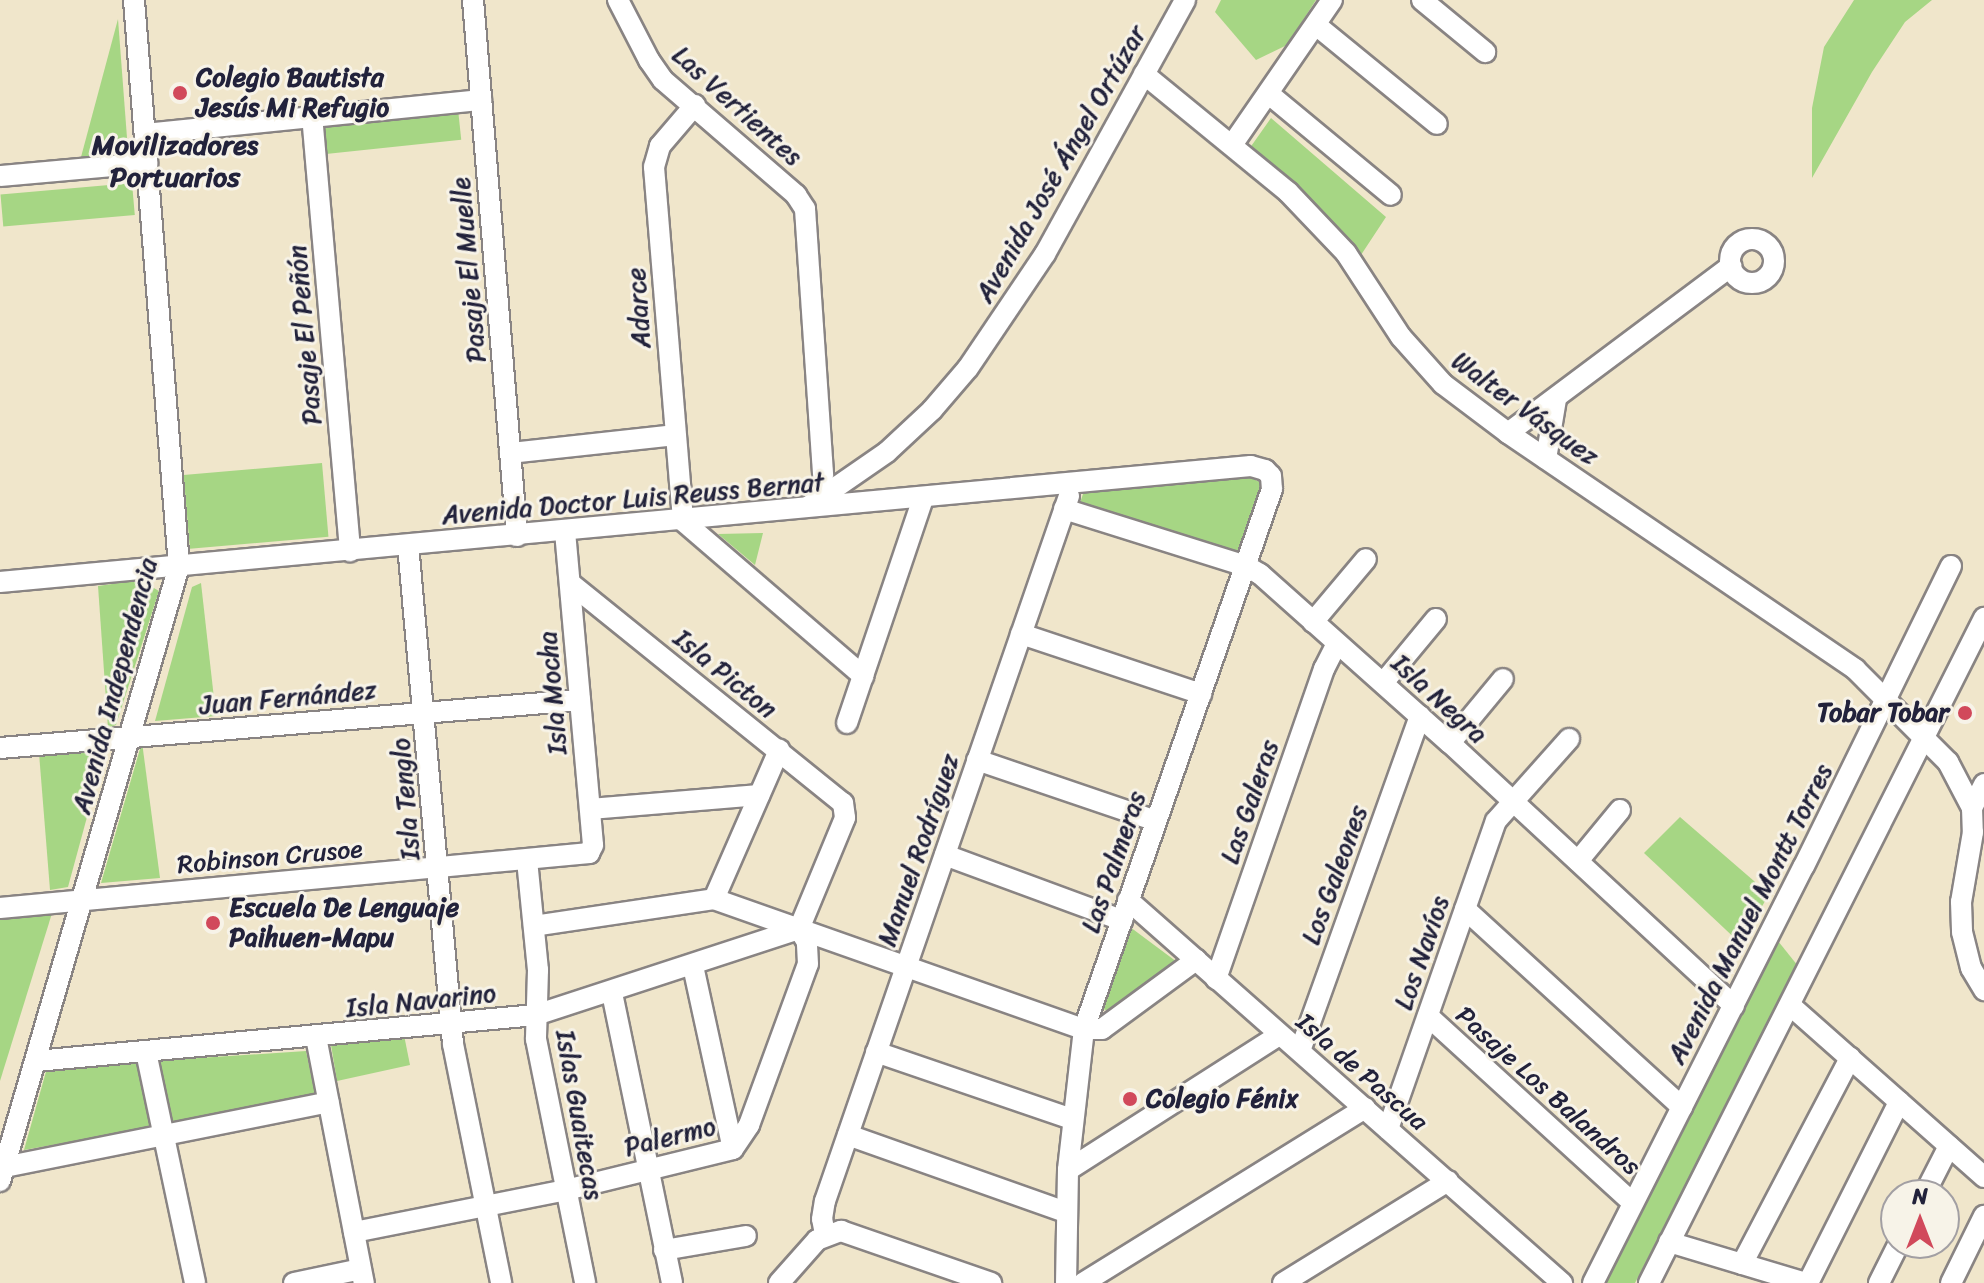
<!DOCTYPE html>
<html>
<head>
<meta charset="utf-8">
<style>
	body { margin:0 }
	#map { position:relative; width:1984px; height:1283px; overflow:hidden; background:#f0e6cb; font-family:Sriracha,sans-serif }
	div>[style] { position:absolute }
	.green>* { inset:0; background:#a6d684; transform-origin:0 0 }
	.roads { filter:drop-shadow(2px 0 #898483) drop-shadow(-2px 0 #898483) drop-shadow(0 2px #898483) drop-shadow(0 -2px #898483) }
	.minor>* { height:20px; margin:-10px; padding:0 10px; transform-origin:10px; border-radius:10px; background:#fff }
	.minor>.ring { margin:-10px; padding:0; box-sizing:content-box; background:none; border:20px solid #fff; border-radius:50% }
	.dots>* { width:22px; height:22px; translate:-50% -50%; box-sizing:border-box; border:4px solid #f7f3e8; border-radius:50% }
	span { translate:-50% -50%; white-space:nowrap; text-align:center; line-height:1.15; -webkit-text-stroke:6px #f7f3e8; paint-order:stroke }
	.poi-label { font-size:26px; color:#22223b; font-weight:700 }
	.left { translate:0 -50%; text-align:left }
	.right { translate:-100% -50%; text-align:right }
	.street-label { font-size:26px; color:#22223b }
	.neighbourhood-label { font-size:28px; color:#22223b; font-weight:700 }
	.north { position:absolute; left:1880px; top:1179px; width:80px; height:80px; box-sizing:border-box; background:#f7f3e8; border:2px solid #a29fa3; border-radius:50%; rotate:0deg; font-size:22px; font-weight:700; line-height:32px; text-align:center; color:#22223b }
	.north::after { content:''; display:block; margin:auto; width:28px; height:36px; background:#d1495b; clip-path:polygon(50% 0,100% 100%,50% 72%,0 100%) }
</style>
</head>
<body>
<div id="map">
	<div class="green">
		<div style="clip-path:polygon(1221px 0,1316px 0,1287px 45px,1256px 60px,1215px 12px)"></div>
		<div style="clip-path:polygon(1854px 0,1932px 0,1905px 22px,1872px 72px,1812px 178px,1812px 108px,1824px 47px)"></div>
		<div style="clip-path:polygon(118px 19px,128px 151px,81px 157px)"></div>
		<div style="left:458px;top:109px;width:31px;height:136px;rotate:84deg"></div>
		<div style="clip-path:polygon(1271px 118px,1386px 217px,1359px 258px,1311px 201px,1247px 152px)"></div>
		<div style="left:132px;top:183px;width:32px;height:132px;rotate:85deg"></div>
		<div style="left:322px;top:463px;width:74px;height:139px;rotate:85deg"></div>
		<div style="clip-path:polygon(1249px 477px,1264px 484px,1239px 561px,1078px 509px,1084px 491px)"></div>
		<div style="clip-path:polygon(763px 533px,755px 565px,718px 534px)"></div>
		<div style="clip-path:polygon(140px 580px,159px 591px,116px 725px,108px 728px,98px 586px)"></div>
		<div style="clip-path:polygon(201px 583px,216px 716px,155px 721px,192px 587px)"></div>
		<div style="clip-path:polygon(142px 742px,160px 878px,101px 883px)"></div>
		<div style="clip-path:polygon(105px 751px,68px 887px,50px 890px,39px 753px)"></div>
		<div style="clip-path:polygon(1680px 817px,1769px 894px,1741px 944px,1644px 853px)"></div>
		<div style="clip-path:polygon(53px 910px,0 1081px,0 915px)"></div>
		<div style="clip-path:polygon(1126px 924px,1181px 965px,1112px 1013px,1097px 1006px)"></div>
		<div style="clip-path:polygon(1778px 941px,1798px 966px,1716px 1126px,1635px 1283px,1601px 1283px)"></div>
		<div style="clip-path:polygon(404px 1035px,410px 1065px,337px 1081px,331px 1045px)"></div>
		<div style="clip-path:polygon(306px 1051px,316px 1098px,24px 1150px,47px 1068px)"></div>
	</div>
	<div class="roads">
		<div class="minor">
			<div style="left:473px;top:0;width:538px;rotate:85.31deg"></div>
			<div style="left:618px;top:0;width:68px;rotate:62.7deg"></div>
			<div style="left:649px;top:60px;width:24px;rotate:55deg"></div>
			<div style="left:663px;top:80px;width:176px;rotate:40.8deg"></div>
			<div style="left:796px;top:195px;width:17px;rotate:57deg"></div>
			<div style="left:805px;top:209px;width:268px;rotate:86.1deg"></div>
			<div style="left:1422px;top:0;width:82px;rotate:39.5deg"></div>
			<div style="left:1316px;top:25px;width:156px;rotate:39.3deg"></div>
			<div style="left:1144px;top:74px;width:186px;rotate:39.3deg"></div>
			<div style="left:1288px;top:192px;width:84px;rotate:46.4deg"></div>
			<div style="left:1346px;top:253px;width:100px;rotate:56.8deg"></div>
			<div style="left:1401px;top:337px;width:63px;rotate:48.2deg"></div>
			<div style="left:1443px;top:384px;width:81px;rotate:37deg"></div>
			<div style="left:1508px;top:433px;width:420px;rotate:34.2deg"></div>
			<div style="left:1855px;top:669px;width:132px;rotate:45deg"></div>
			<div style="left:1948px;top:762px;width:52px;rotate:62.4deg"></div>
			<div style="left:1972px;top:808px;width:24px;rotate:88deg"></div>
			<div style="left:1973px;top:832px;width:71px;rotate:99.7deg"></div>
			<div style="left:1961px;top:902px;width:30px;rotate:88deg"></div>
			<div style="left:1962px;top:932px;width:37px;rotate:76deg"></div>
			<div style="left:1971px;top:968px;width:26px;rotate:59deg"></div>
			<div style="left:1269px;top:94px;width:158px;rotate:39.6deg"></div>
			<div style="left:695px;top:105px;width:54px;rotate:130.5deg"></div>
			<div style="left:660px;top:146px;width:22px;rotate:106deg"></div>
			<div style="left:654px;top:167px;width:355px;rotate:85.3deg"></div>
			<div style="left:683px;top:521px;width:238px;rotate:40.7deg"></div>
			<div style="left:312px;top:115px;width:438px;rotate:85deg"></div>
			<div style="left:145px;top:134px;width:338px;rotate:-5.8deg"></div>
			<div style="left:1232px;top:145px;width:176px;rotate:-55.4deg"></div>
			<div style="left:0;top:176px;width:148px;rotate:-5.1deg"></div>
			<div class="ring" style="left:1730px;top:239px;width:24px;height:24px"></div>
			<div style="left:1508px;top:433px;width:279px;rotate:-36.8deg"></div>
			<div style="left:510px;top:453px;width:166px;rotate:-6.2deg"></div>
			<div style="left:1546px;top:459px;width:61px;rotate:-80.5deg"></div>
			<div style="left:809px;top:506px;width:95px;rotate:-34.7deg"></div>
			<div style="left:887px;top:452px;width:62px;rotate:-43deg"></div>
			<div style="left:932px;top:410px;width:55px;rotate:-49.4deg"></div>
			<div style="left:968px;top:368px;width:138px;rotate:-56deg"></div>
			<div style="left:1045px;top:254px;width:290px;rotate:-61.1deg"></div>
			<div style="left:1064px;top:509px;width:191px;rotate:17.4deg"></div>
			<div style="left:1246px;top:566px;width:16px;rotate:30deg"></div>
			<div style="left:1260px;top:574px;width:254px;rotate:41.7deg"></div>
			<div style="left:1450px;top:743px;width:387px;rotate:42.8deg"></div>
			<div style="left:408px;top:545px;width:501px;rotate:84.85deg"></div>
			<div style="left:453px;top:1044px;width:244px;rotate:78.6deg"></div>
			<div style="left:0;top:582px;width:1256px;rotate:-5.3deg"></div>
			<div style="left:1251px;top:466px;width:15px;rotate:16deg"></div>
			<div style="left:1265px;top:470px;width:8px;rotate:45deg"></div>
			<div style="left:1271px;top:476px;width:13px;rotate:86deg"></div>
			<div style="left:1272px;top:489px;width:572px;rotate:109.2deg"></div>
			<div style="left:1084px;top:1029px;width:142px;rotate:96.5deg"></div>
			<div style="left:1068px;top:1170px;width:113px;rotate:91deg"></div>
			<div style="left:570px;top:583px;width:351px;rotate:38.9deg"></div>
			<div style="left:843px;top:803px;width:15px;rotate:82deg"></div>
			<div style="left:845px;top:818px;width:120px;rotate:112.5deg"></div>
			<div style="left:1313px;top:622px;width:82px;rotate:-49.9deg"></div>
			<div style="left:1021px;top:634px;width:190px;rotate:18.4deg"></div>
			<div style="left:1383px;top:683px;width:83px;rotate:-50.4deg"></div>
			<div style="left:847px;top:723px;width:237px;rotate:-71.3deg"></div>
			<div style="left:1450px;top:743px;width:83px;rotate:-50.4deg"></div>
			<div style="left:0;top:748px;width:582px;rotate:-4.73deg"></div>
			<div style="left:977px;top:760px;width:189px;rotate:18.8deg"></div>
			<div style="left:1972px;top:808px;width:27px;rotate:-63deg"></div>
			<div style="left:590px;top:809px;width:170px;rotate:-4.7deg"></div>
			<div style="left:945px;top:855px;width:189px;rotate:20.2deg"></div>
			<div style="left:527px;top:860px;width:111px;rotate:84.3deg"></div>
			<div style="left:538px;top:970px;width:69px;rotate:91.7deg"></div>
			<div style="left:536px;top:1039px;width:249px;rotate:78.6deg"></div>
			<div style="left:1578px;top:861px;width:66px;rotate:-50.5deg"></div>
			<div style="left:714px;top:899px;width:163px;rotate:-66.4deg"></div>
			<div style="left:1128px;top:900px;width:579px;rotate:41.43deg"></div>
			<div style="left:0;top:908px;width:592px;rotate:-5.33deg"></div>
			<div style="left:589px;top:853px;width:9px;rotate:-63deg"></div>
			<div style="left:593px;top:845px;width:315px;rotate:-95.1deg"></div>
			<div style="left:1465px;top:909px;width:294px;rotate:42.4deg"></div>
			<div style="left:534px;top:926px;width:182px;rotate:-8.5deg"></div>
			<div style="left:714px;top:899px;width:392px;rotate:19.4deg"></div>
			<div style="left:1084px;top:1029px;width:18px"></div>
			<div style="left:1102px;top:1029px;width:117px;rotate:-36.3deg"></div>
			<div style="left:693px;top:966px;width:187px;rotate:77.7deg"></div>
			<div style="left:1216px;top:979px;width:328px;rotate:-70.8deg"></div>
			<div style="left:1324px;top:669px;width:28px;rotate:-63deg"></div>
			<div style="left:612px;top:993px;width:296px;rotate:78.3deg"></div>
			<div style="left:1791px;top:1006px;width:258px;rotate:41.5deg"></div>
			<div style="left:1428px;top:1016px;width:277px;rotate:42.4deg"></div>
			<div style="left:316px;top:1037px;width:251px;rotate:79deg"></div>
			<div style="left:1300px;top:1051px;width:356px;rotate:-70.3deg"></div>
			<div style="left:146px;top:1052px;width:236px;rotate:78deg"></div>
			<div style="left:876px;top:1052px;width:207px;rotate:18.9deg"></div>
			<div style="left:36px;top:1061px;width:502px;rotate:-5.26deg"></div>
			<div style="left:536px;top:1015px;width:277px;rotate:-18.1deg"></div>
			<div style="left:1388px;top:1129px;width:326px;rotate:-70.7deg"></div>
			<div style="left:1496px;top:821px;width:110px;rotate:-48.3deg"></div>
			<div style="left:848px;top:1135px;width:230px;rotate:19.5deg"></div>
			<div style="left:4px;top:1167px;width:331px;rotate:-11.3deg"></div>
			<div style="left:1068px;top:1170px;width:250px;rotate:-32.6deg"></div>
			<div style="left:0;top:1181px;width:641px;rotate:-73.77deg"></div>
			<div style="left:179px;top:566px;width:568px;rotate:-94.55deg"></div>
			<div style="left:1924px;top:1195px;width:55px;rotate:-63deg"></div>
			<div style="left:354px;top:1232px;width:216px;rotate:-11.2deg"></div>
			<div style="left:566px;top:1190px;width:172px;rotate:-13.8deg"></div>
			<div style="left:733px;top:1149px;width:29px;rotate:-56deg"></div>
			<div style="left:749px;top:1125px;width:171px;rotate:-69.9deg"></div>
			<div style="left:808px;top:964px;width:22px;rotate:-93deg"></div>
			<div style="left:807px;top:942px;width:15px;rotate:-122deg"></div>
			<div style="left:825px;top:1234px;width:15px;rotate:-101deg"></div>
			<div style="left:822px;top:1219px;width:18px;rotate:-81deg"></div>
			<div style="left:825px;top:1201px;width:746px;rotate:-70.91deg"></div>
			<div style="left:1669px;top:1242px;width:143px;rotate:16.7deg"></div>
			<div style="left:664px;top:1250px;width:83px;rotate:-9.7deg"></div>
			<div style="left:1742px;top:1264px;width:233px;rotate:-62.3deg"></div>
			<div style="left:294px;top:1283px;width:68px;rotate:-11.8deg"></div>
			<div style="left:779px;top:1283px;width:57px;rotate:-48.5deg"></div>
			<div style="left:817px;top:1240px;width:26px;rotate:-21deg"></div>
			<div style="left:841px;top:1231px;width:159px;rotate:19.1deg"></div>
			<div style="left:1083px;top:1283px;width:332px;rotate:-31.8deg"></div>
			<div style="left:1283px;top:1283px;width:194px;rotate:-31.7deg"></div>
			<div style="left:1593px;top:1283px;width:467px;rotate:-63.2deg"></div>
			<div style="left:1804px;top:866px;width:334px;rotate:-63.9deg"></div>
			<div style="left:1649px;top:1283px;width:745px;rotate:-63.26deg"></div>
			<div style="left:1808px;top:1283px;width:203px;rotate:-63.3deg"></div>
			<div style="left:1879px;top:1283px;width:45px;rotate:-63.4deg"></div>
			<div style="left:1951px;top:1283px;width:75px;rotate:-63.8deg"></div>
		</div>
	</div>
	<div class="dots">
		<div style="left:180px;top:93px;background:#d1495b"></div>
		<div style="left:1965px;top:713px;background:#d1495b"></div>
		<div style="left:213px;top:923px;background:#d1495b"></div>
		<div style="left:1130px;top:1099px;background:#d1495b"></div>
	</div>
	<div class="poi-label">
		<span class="left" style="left:196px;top:93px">Colegio Bautista<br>Jesús Mi Refugio</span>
		<span class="right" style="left:1949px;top:713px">Tobar Tobar</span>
		<span class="left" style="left:229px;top:923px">Escuela De Lenguaje<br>Paihuen-Mapu</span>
		<span class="left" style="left:1146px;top:1099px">Colegio Fénix</span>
	</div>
	<div class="street-label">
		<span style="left:737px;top:106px;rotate:42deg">Las Vertientes</span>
		<span style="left:1061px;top:164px;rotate:-60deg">Avenida José Ángel Ortúzar</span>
		<span style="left:469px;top:270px;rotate:-95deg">Pasaje El Muelle</span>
		<span style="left:639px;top:308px;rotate:-94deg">Adarce</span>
		<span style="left:305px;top:335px;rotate:-95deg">Pasaje El Peñón</span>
		<span style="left:1525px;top:409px;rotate:36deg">Walter Vásquez</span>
		<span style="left:633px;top:499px;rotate:-5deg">Avenida Doctor Luis Reuss Bernat</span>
		<span style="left:725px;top:674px;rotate:39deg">Isla Picton</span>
		<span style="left:115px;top:686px;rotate:-75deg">Avenida Independencia</span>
		<span style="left:553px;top:693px;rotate:-95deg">Isla Mocha</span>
		<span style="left:288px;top:698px;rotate:-5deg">Juan Fernández</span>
		<span style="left:1439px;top:699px;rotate:42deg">Isla Negra</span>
		<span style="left:406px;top:799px;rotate:-95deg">Isla Tenglo</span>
		<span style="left:1250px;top:802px;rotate:-71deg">Las Galeras</span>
		<span style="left:919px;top:850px;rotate:-71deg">Manuel Rodríguez</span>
		<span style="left:270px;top:857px;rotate:-5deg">Robinson Crusoe</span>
		<span style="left:1114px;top:862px;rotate:-71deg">Las Palmeras</span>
		<span style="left:1335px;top:875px;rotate:-70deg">Los Galeones</span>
		<span style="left:1750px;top:914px;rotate:-63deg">Avenida Manuel Montt Torres</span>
		<span style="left:1422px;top:953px;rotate:-71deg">Los Navíos</span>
		<span style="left:421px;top:1001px;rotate:-6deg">Isla Navarino</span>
		<span style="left:1362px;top:1072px;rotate:41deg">Isla de Pascua</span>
		<span style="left:1548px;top:1091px;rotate:42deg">Pasaje Los Balandros</span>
		<span style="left:579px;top:1115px;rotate:80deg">Islas Guaitecas</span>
		<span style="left:670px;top:1137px;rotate:-14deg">Palermo</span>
	</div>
	<div class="neighbourhood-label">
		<span style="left:175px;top:161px">Movilizadores<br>Portuarios</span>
	</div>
	<div class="north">N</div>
</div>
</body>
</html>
